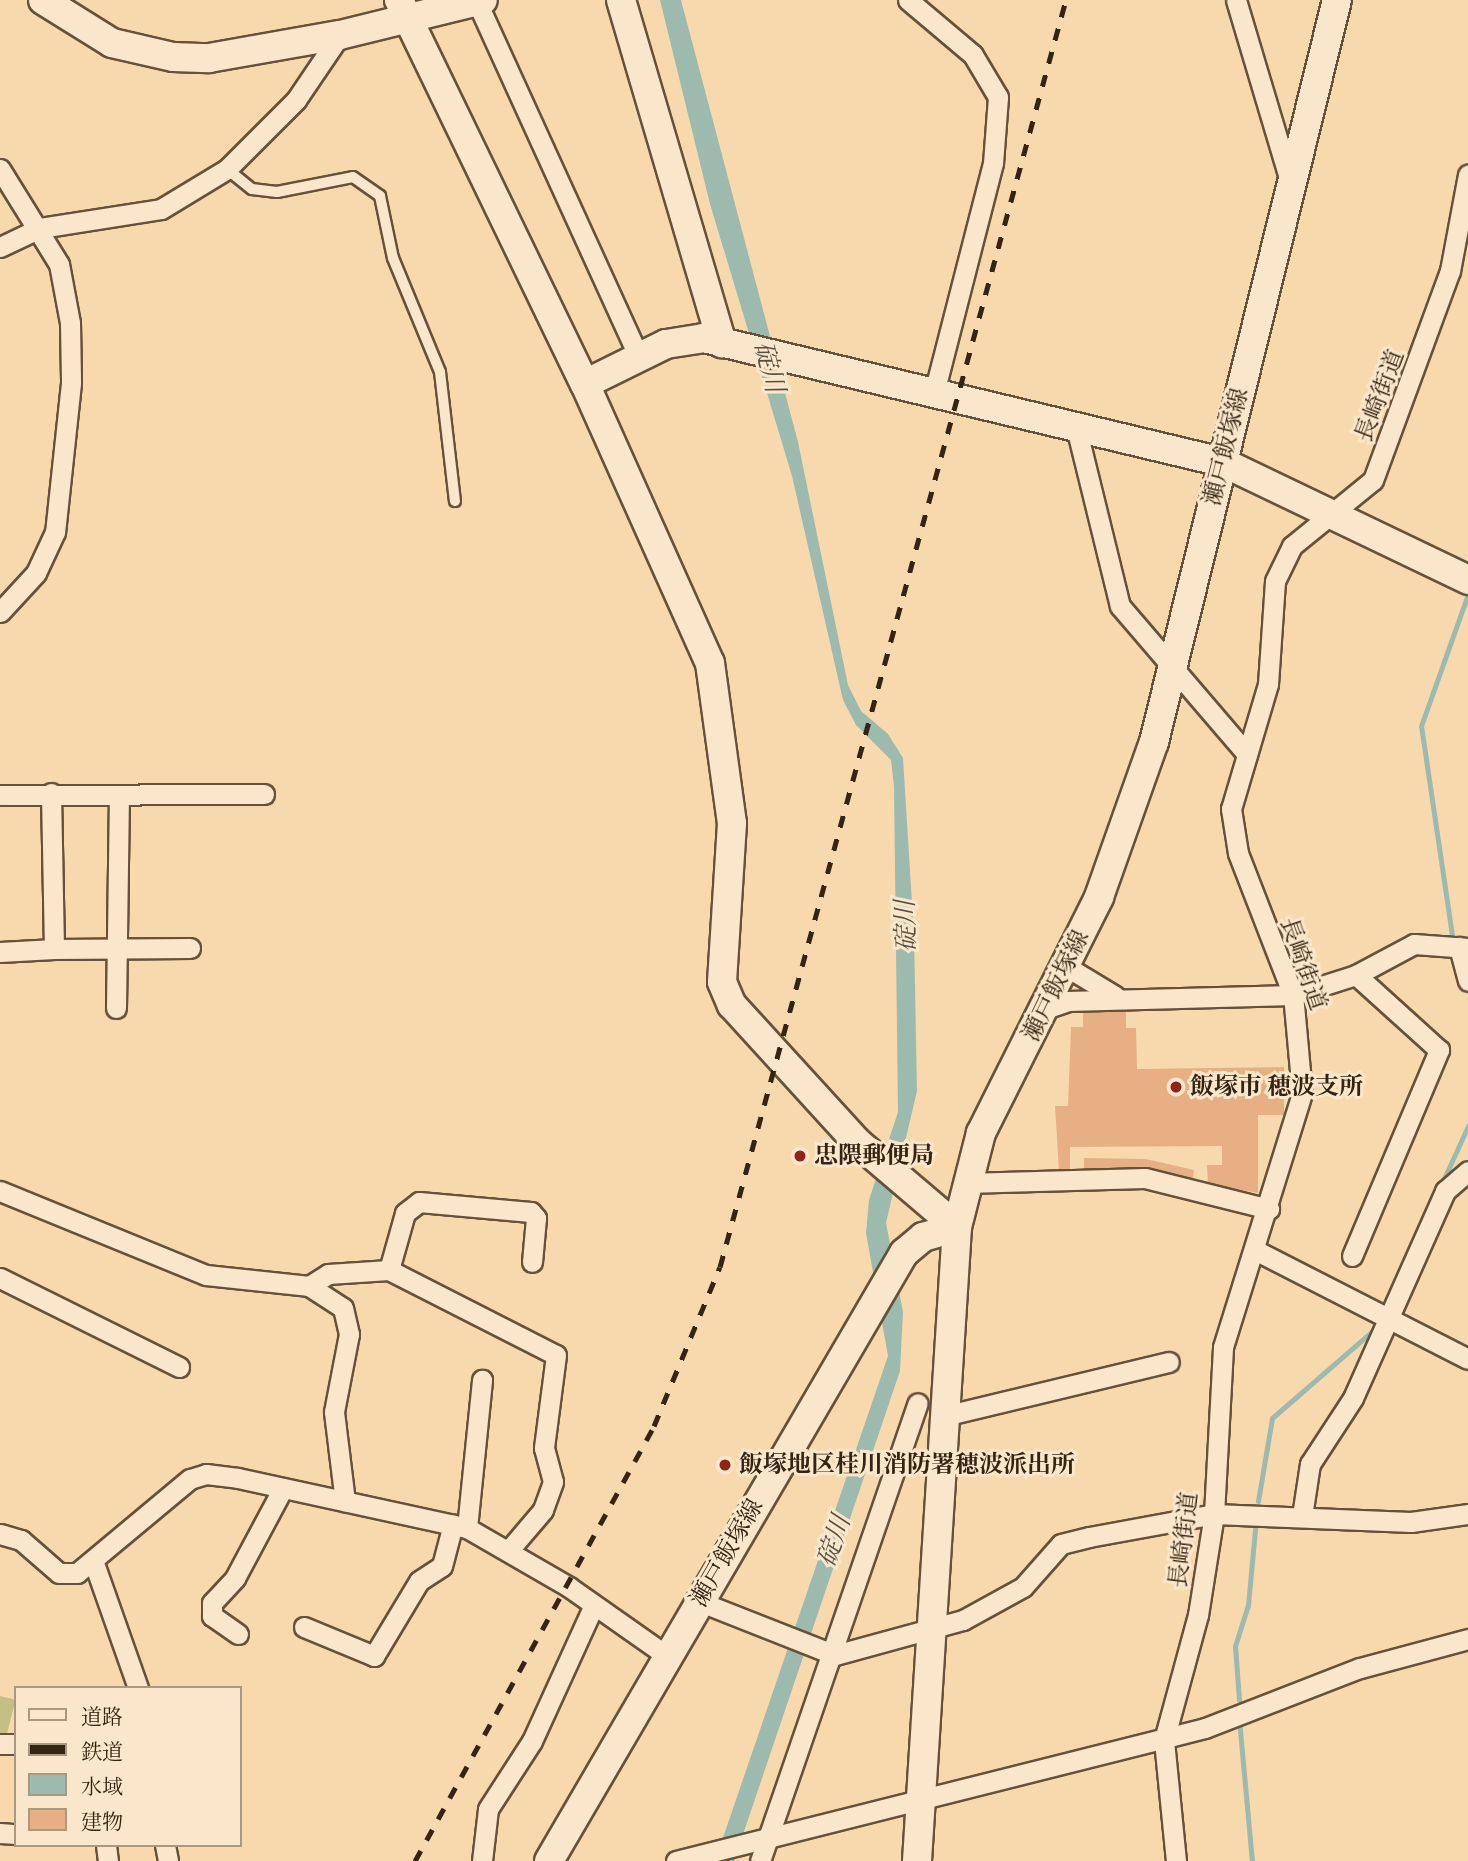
<!DOCTYPE html>
<html>
<head>
<meta charset="utf-8">
<style>
	body { margin:0 }
	#map { position:relative; width:1468px; height:1861px; overflow:hidden; background:#f8d9ad; font-family:"IM FELL Great Primer","Noto Serif JP",serif }
	div>[style] { position:absolute }
	.green>* { inset:0; background:#c4bd85; transform-origin:0 0 }
	.water>* { inset:0; background:#9dbaae }
	.stream>* { height:5px; margin:-2.5px; padding:0 2.5px; transform-origin:2.5px; border-radius:2.5px; background:#9dbaae }
	.building>* { inset:0; background:#e7b084 }
	.roads { filter:drop-shadow(2px 0 #66513a) drop-shadow(-2px 0 #66513a) drop-shadow(0 2px #66513a) drop-shadow(0 -2px #66513a) }
	.lane>* { height:10px; margin:-5px; padding:0 5px; transform-origin:5px; border-radius:5px; background:#fae6ca }
	.street>* { height:19px; margin:-9.5px; padding:0 9.5px; transform-origin:9.5px; border-radius:9.5px; background:#fae6ca }
	.secondary>* { height:28px; margin:-14px; padding:0 14px; transform-origin:14px; border-radius:14px; background:#fae6ca }
	.rail>* { height:5px; margin-top:-2.5px; transform-origin:0; background:repeating-linear-gradient(90deg,#352413 0 12px,transparent 0 24px) }
	.dots>* { width:19px; height:19px; translate:-50% -50%; box-sizing:border-box; border:4px solid #fae6ca; border-radius:50% }
	span { translate:-50% -50%; white-space:nowrap; text-align:center; line-height:1.15; -webkit-text-stroke:6px #fae6ca; paint-order:stroke }
	.street-label { font-size:24px; color:#352413 }
	.poi-label { font-size:24px; color:#352413; font-weight:700 }
	.left { translate:0 -50%; text-align:left }
	.water-label { font-size:26px; color:#545142; font-style:italic }
	.legend { position:absolute; left:14px; top:1686px; width:228px; height:161px; box-sizing:border-box; background:#fae6ca; border:2px solid #ab9881; margin:0; padding:9px 12px; list-style:none; font-size:21px; color:#352413 }
	.legend li { display:flex; align-items:center; gap:14px; height:35px }
	.legend b { width:35px; border:2px solid #ab9881 }
</style>
</head>
<body>
<div id="map">
	<div class="green">
		<div style="left:0;top:1696px;width:16px;height:39px;rotate:14deg"></div>
	</div>
	<div class="water">
		<div style="clip-path:polygon(660px 0,681px 0,798px 442px,848px 685px,861px 711px,888px 734px,903px 758px,914px 935px,917px 1091px,886px 1223px,903px 1312px,900px 1371px,734px 1861px,715px 1861px,888px 1356px,866px 1233px,869px 1200px,898px 1112px,894px 787px,891px 760px,856px 725px,843px 700px,792px 476px,710px 204px)"></div>
	</div>
	<div class="stream">
		<div style="left:1453px;top:942px;width:218px;rotate:-98.4deg"></div>
		<div style="left:1421px;top:726px;width:137px;rotate:-70.4deg"></div>
		<div style="left:1442px;top:1183px;width:63px;rotate:-65.5deg"></div>
		<div style="left:1258px;top:1501px;width:84px;rotate:-80.4deg"></div>
		<div style="left:1272px;top:1418px;width:138px;rotate:-40.9deg"></div>
		<div style="left:1239px;top:1700px;width:54px;rotate:-94.2deg"></div>
		<div style="left:1235px;top:1646px;width:43px;rotate:-72.4deg"></div>
		<div style="left:1248px;top:1605px;width:86px;rotate:-84.7deg"></div>
		<div style="left:1239px;top:1719px;width:143px;rotate:84.8deg"></div>
	</div>
	<div class="building">
		<div style="clip-path:polygon(1083px 1008px,1126px 1008px,1126px 1028px,1136px 1028px,1137px 1069px,1284px 1067px,1284px 1115px,1258px 1115px,1258px 1193px,1208px 1184px,1207px 1165px,1222px 1165px,1222px 1146px,1070px 1147px,1070px 1171px,1059px 1171px,1055px 1106px,1068px 1106px,1071px 1027px,1083px 1027px)"></div>
		<div style="clip-path:polygon(1084px 1158px,1146px 1159px,1194px 1170px,1192px 1183px,1084px 1170px)"></div>
	</div>
	<div class="roads">
		<div class="lane">
			<div style="left:227px;top:169px;width:32px;rotate:39deg"></div>
			<div style="left:252px;top:189px;width:25px;rotate:7deg"></div>
			<div style="left:277px;top:192px;width:77px;rotate:-11.2deg"></div>
			<div style="left:353px;top:177px;width:33px;rotate:35deg"></div>
			<div style="left:380px;top:196px;width:63px;rotate:78.2deg"></div>
			<div style="left:393px;top:258px;width:123px;rotate:67.6deg"></div>
			<div style="left:440px;top:372px;width:130px;rotate:83.4deg"></div>
		</div>
		<div class="street">
			<div style="left:908px;top:0;width:85px;rotate:40.2deg"></div>
			<div style="left:973px;top:55px;width:49px;rotate:59.2deg"></div>
			<div style="left:998px;top:97px;width:66px;rotate:94.3deg"></div>
			<div style="left:993px;top:163px;width:237px;rotate:104.4deg"></div>
			<div style="left:1236px;top:0;width:189px;rotate:73.4deg"></div>
			<div style="left:477px;top:2px;width:390px;rotate:65.5deg"></div>
			<div style="left:0;top:169px;width:112px;rotate:58.2deg"></div>
			<div style="left:59px;top:264px;width:60px;rotate:79.4deg"></div>
			<div style="left:70px;top:323px;width:60px;rotate:89deg"></div>
			<div style="left:71px;top:383px;width:150px;rotate:96.1deg"></div>
			<div style="left:55px;top:532px;width:45px;rotate:114.9deg"></div>
			<div style="left:36px;top:573px;width:53px;rotate:132.7deg"></div>
			<div style="left:0;top:247px;width:44px;rotate:-25.4deg"></div>
			<div style="left:40px;top:228px;width:122px;rotate:-8.9deg"></div>
			<div style="left:161px;top:209px;width:77px;rotate:-31.2deg"></div>
			<div style="left:227px;top:169px;width:98px;rotate:-45deg"></div>
			<div style="left:296px;top:100px;width:78px;rotate:-55.9deg"></div>
			<div style="left:1076px;top:427px;width:184px;rotate:76.2deg"></div>
			<div style="left:1120px;top:606px;width:195px;rotate:49.4deg"></div>
			<div style="left:51px;top:793px;width:156px;rotate:88.9deg"></div>
			<div style="left:54px;top:949px;width:136px;rotate:-0.4deg"></div>
			<div style="left:0;top:795px;width:264px;rotate:-0.2deg"></div>
			<div style="left:1459px;top:947px;width:35px;rotate:75deg"></div>
			<div style="left:0;top:952px;width:54px;rotate:-3.2deg"></div>
			<div style="left:1067px;top:967px;width:56px;rotate:31.1deg"></div>
			<div style="left:116px;top:1008px;width:213px;rotate:-89.2deg"></div>
			<div style="left:1045px;top:1009px;width:24px;rotate:-19deg"></div>
			<div style="left:1068px;top:1001px;width:225px;rotate:-1.5deg"></div>
			<div style="left:1293px;top:995px;width:66px;rotate:-17.6deg"></div>
			<div style="left:1356px;top:975px;width:66px;rotate:-28.1deg"></div>
			<div style="left:1414px;top:944px;width:54px;rotate:4.2deg"></div>
			<div style="left:965px;top:1183px;width:180px;rotate:-1.6deg"></div>
			<div style="left:1145px;top:1178px;width:128px;rotate:14deg"></div>
			<div style="left:0;top:1191px;width:222px;rotate:22.2deg"></div>
			<div style="left:206px;top:1275px;width:104px;rotate:6.1deg"></div>
			<div style="left:309px;top:1286px;width:40px;rotate:32.9deg"></div>
			<div style="left:343px;top:1308px;width:27px;rotate:77deg"></div>
			<div style="left:349px;top:1334px;width:79px;rotate:100.9deg"></div>
			<div style="left:334px;top:1412px;width:90px;rotate:83deg"></div>
			<div style="left:1255px;top:1250px;width:239px;rotate:27.1deg"></div>
			<div style="left:1352px;top:1256px;width:224px;rotate:-67.1deg"></div>
			<div style="left:1439px;top:1050px;width:112px;rotate:-137.9deg"></div>
			<div style="left:389px;top:1270px;width:187px;rotate:27deg"></div>
			<div style="left:556px;top:1355px;width:94px;rotate:97.4deg"></div>
			<div style="left:544px;top:1448px;width:35px;rotate:75deg"></div>
			<div style="left:553px;top:1482px;width:30px;rotate:110deg"></div>
			<div style="left:543px;top:1510px;width:52px;rotate:130.4deg"></div>
			<div style="left:0;top:1278px;width:200px;rotate:26.4deg"></div>
			<div style="left:309px;top:1286px;width:22px;rotate:-32deg"></div>
			<div style="left:328px;top:1274px;width:61px;rotate:-3.8deg"></div>
			<div style="left:389px;top:1270px;width:59px;rotate:-74.3deg"></div>
			<div style="left:405px;top:1213px;width:18px;rotate:-38deg"></div>
			<div style="left:419px;top:1202px;width:112px;rotate:5.1deg"></div>
			<div style="left:531px;top:1212px;width:8px;rotate:50deg"></div>
			<div style="left:536px;top:1218px;width:44px;rotate:95.2deg"></div>
			<div style="left:948px;top:1415px;width:227px;rotate:-13.5deg"></div>
			<div style="left:1302px;top:1516px;width:53px;rotate:-81.3deg"></div>
			<div style="left:1310px;top:1464px;width:79px;rotate:-56.9deg"></div>
			<div style="left:1353px;top:1398px;width:227px;rotate:-66deg"></div>
			<div style="left:1445px;top:1191px;width:30px;rotate:-41deg"></div>
			<div style="left:467px;top:1528px;width:149px;rotate:-84.2deg"></div>
			<div style="left:0;top:1534px;width:22px;rotate:16deg"></div>
			<div style="left:21px;top:1540px;width:50px;rotate:41deg"></div>
			<div style="left:59px;top:1573px;width:18px"></div>
			<div style="left:77px;top:1573px;width:147px;rotate:-39.8deg"></div>
			<div style="left:190px;top:1479px;width:17px;rotate:-17deg"></div>
			<div style="left:206px;top:1474px;width:32px;rotate:7deg"></div>
			<div style="left:238px;top:1478px;width:234px;rotate:12.3deg"></div>
			<div style="left:467px;top:1528px;width:118px;rotate:30deg"></div>
			<div style="left:569px;top:1587px;width:120px;rotate:35.1deg"></div>
			<div style="left:94px;top:1563px;width:133px;rotate:70.6deg"></div>
			<div style="left:698px;top:1601px;width:147px;rotate:21.5deg"></div>
			<div style="left:835px;top:1655px;width:133px;rotate:-15.3deg"></div>
			<div style="left:963px;top:1620px;width:68px;rotate:-28.8deg"></div>
			<div style="left:1023px;top:1587px;width:57px;rotate:-48.5deg"></div>
			<div style="left:1061px;top:1544px;width:29px;rotate:-14deg"></div>
			<div style="left:1089px;top:1537px;width:127px;rotate:-10.4deg"></div>
			<div style="left:1214px;top:1514px;width:197px;rotate:2.3deg"></div>
			<div style="left:1411px;top:1522px;width:58px;rotate:-8deg"></div>
			<div style="left:304px;top:1627px;width:76px;rotate:22.5deg"></div>
			<div style="left:374px;top:1656px;width:87px;rotate:-59deg"></div>
			<div style="left:419px;top:1581px;width:27px;rotate:-33deg"></div>
			<div style="left:442px;top:1566px;width:43px;rotate:-75.3deg"></div>
			<div style="left:238px;top:1634px;width:32px;rotate:-145deg"></div>
			<div style="left:212px;top:1616px;width:13px;rotate:-90deg"></div>
			<div style="left:212px;top:1603px;width:34px;rotate:-47deg"></div>
			<div style="left:235px;top:1578px;width:102px;rotate:-61.9deg"></div>
			<div style="left:0;top:1744px;width:16px"></div>
			<div style="left:0;top:1833px;width:16px;rotate:4deg"></div>
			<div style="left:106px;top:1845px;width:16px;rotate:83deg"></div>
			<div style="left:165px;top:1845px;width:16px;rotate:79deg"></div>
			<div style="left:482px;top:1861px;width:52px;rotate:-83.4deg"></div>
			<div style="left:488px;top:1809px;width:81px;rotate:-57.1deg"></div>
			<div style="left:532px;top:1741px;width:149px;rotate:-65.5deg"></div>
			<div style="left:676px;top:1861px;width:545px;rotate:-14.11deg"></div>
			<div style="left:1205px;top:1728px;width:166px;rotate:-21.2deg"></div>
			<div style="left:1360px;top:1668px;width:112px;rotate:-15deg"></div>
			<div style="left:760px;top:1861px;width:484px;rotate:-71deg"></div>
			<div style="left:1176px;top:1861px;width:122px;rotate:-95.7deg"></div>
			<div style="left:1164px;top:1740px;width:130px;rotate:-74.8deg"></div>
			<div style="left:1198px;top:1615px;width:102px;rotate:-81deg"></div>
			<div style="left:1214px;top:1514px;width:167px;rotate:-86.9deg"></div>
			<div style="left:1223px;top:1347px;width:266px;rotate:-72.7deg"></div>
			<div style="left:1302px;top:1093px;width:98px;rotate:-95.2deg"></div>
			<div style="left:1293px;top:995px;width:152px;rotate:-111.2deg"></div>
			<div style="left:1238px;top:853px;width:45px;rotate:-99deg"></div>
			<div style="left:1231px;top:809px;width:130px;rotate:-73.5deg"></div>
			<div style="left:1268px;top:684px;width:103px;rotate:-86.1deg"></div>
			<div style="left:1275px;top:581px;width:39px;rotate:-64deg"></div>
			<div style="left:1292px;top:546px;width:104px;rotate:-39.2deg"></div>
			<div style="left:1373px;top:480px;width:223px;rotate:-69.8deg"></div>
			<div style="left:1450px;top:271px;width:98px;rotate:-79.4deg"></div>
		</div>
		<div class="secondary">
			<div style="left:43px;top:0;width:81px;rotate:31.9deg"></div>
			<div style="left:112px;top:43px;width:63px;rotate:12.9deg"></div>
			<div style="left:173px;top:57px;width:36px;rotate:2deg"></div>
			<div style="left:209px;top:58px;width:133px;rotate:-10deg"></div>
			<div style="left:340px;top:35px;width:147px;rotate:-13.8deg"></div>
			<div style="left:399px;top:0;width:427px;rotate:64.2deg"></div>
			<div style="left:585px;top:384px;width:306px;rotate:65.9deg"></div>
			<div style="left:710px;top:663px;width:162px;rotate:82.2deg"></div>
			<div style="left:732px;top:823px;width:159px;rotate:93.6deg"></div>
			<div style="left:722px;top:982px;width:25px;rotate:67deg"></div>
			<div style="left:732px;top:1005px;width:185px;rotate:47.6deg"></div>
			<div style="left:857px;top:1142px;width:131px;rotate:40.4deg"></div>
			<div style="left:957px;top:1227px;width:635px;rotate:93.61deg"></div>
			<div style="left:621px;top:0;width:358px;rotate:73.6deg"></div>
			<div style="left:585px;top:384px;width:90px;rotate:-26.3deg"></div>
			<div style="left:666px;top:344px;width:38px;rotate:-9deg"></div>
			<div style="left:704px;top:338px;width:533px;rotate:13.46deg"></div>
			<div style="left:1222px;top:462px;width:273px;rotate:25.6deg"></div>
			<div style="left:549px;top:1861px;width:704px;rotate:-59.72deg"></div>
			<div style="left:904px;top:1253px;width:25px;rotate:-40deg"></div>
			<div style="left:923px;top:1237px;width:35px;rotate:-16deg"></div>
			<div style="left:957px;top:1227px;width:97px;rotate:-75.7deg"></div>
			<div style="left:981px;top:1133px;width:264px;rotate:-63.4deg"></div>
			<div style="left:1099px;top:897px;width:164px;rotate:-70.5deg"></div>
			<div style="left:1154px;top:742px;width:764px;rotate:-76.15deg"></div>
		</div>
	</div>
	<div class="rail">
		<div style="left:415px;top:1861px;width:496px;rotate:-61.2deg"></div>
		<div style="left:654px;top:1426px;width:172px;rotate:-67.5deg"></div>
		<div style="left:720px;top:1267px;width:1313px;rotate:-74.73deg"></div>
	</div>
	<div class="dots">
		<div style="left:1176px;top:1087px;background:#8f2418"></div>
		<div style="left:800px;top:1156px;background:#8f2418"></div>
		<div style="left:725px;top:1465px;background:#8f2418"></div>
	</div>
	<div class="street-label">
		<span style="left:1380px;top:396px;rotate:-69deg">長崎街道</span>
		<span style="left:1226px;top:447px;rotate:-76deg">瀬戸飯塚線</span>
		<span style="left:1303px;top:964px;rotate:71deg">長崎街道</span>
		<span style="left:1056px;top:986px;rotate:-64deg">瀬戸飯塚線</span>
		<span style="left:1184px;top:1540px;rotate:-83deg">長崎街道</span>
		<span style="left:727px;top:1553px;rotate:-60deg">瀬戸飯塚線</span>
	</div>
	<div class="poi-label">
		<span class="left" style="left:1190px;top:1087px">飯塚市 穂波支所</span>
		<span class="left" style="left:814px;top:1156px">忠隈郵便局</span>
		<span class="left" style="left:739px;top:1465px">飯塚地区桂川消防署穂波派出所</span>
	</div>
	<div class="water-label">
		<span style="left:769px;top:367px;rotate:75deg">碇川</span>
		<span style="left:906px;top:926px;rotate:-92deg">碇川</span>
		<span style="left:834px;top:1541px;rotate:-71deg">碇川</span>
	</div>
	<ul class="legend">
	<li><b style="height:9px;background:#fae6ca"></b>道路</li>
	<li><b style="height:9px;background:#352413"></b>鉄道</li>
	<li><b style="height:19px;background:#9dbaae"></b>水域</li>
	<li><b style="height:19px;background:#e7b084"></b>建物</li>
	</ul>
</div>
</body>
</html>
